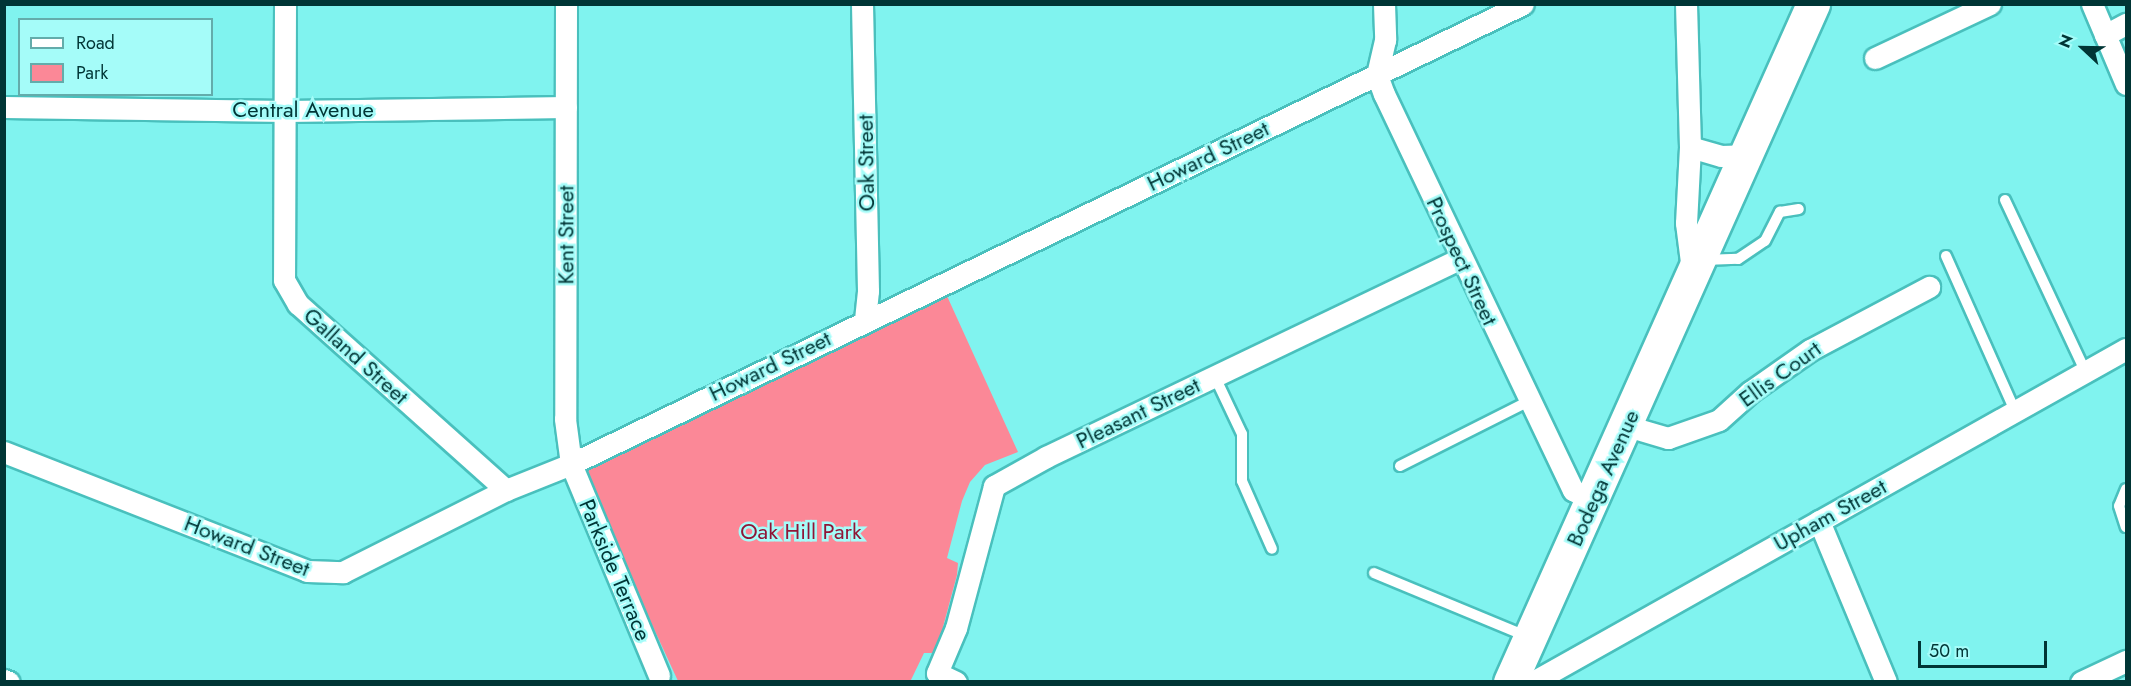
<!DOCTYPE html>
<html>
<head>
<meta charset="utf-8">
<style>
	body { margin:0 }
	#map { position:relative; width:2131px; height:686px; overflow:hidden; background:#80f3ef; font-family:Jost,sans-serif }
	div>[style] { position:absolute }
	.green>* { inset:0; background:#fb8897 }
	.roads { filter:drop-shadow(2px 0 #49c0bd) drop-shadow(-2px 0 #49c0bd) drop-shadow(0 2px #49c0bd) drop-shadow(0 -2px #49c0bd) }
	.lane>* { height:10px; margin:-5px; padding:0 5px; transform-origin:5px; border-radius:5px; background:#fff }
	.street>* { height:21px; margin:-10.5px; padding:0 10.5px; transform-origin:10.5px; border-radius:10.5px; background:#fff }
	.primary>* { height:33px; margin:-16.5px; padding:0 16.5px; transform-origin:16.5px; border-radius:16.5px; background:#fff }
	span { translate:-50% -50%; white-space:nowrap; text-align:center; line-height:1.15; -webkit-text-stroke:5px #a5fcf9; paint-order:stroke }
	.street-label { font-size:22px; color:#003535 }
	.park-label { font-size:22px; color:#901536 }
	.frame { position:absolute; inset:0; border:6px solid #003535; pointer-events:none }
	.legend { position:absolute; left:18px; top:18px; width:195px; height:78px; box-sizing:border-box; background:#a5fcf9; border:2px solid #63acab; margin:0; padding:8px 10px; list-style:none; font-size:18px; color:#003535 }
	.legend li { display:flex; align-items:center; gap:12px; height:30px }
	.legend b { width:30px; border:2px solid #63acab }
	.north { position:absolute; left:2053px; top:18px; width:60px; height:60px; -webkit-text-stroke:4px #a5fcf9; paint-order:stroke; rotate:292deg; font-size:16px; font-weight:700; line-height:24px; text-align:center; color:#003535 }
	.north::after { content:''; display:block; margin:auto; width:21px; height:27px; background:#003535; clip-path:polygon(50% 0,100% 100%,50% 72%,0 100%) }
	.scale { position:absolute; left:1918px; top:641px; width:129px; height:27px; box-sizing:border-box; border:3px solid #003535; border-top:0; padding-left:8px; font-size:18px; line-height:21px; white-space:nowrap; color:#003535; -webkit-text-stroke:4px #a5fcf9; paint-order:stroke }
</style>
</head>
<body>
<div id="map">
	<div class="green">
		<div style="clip-path:polygon(947px 296px,1018px 452px,985px 465px,970px 482px,962px 501px,947px 558px,958px 563px,957px 575px,936px 653px,924px 653px,910px 682px,678px 681px,582px 473px)"></div>
	</div>
	<div class="roads">
		<div class="lane">
			<div style="left:2005px;top:200px;width:191px;rotate:64.9deg"></div>
			<div style="left:1946px;top:256px;width:170px;rotate:66deg"></div>
			<div style="left:1703px;top:260px;width:35px;rotate:-2deg"></div>
			<div style="left:1738px;top:259px;width:32px;rotate:-34deg"></div>
			<div style="left:1765px;top:241px;width:33px;rotate:-63deg"></div>
			<div style="left:1780px;top:212px;width:19px;rotate:-9deg"></div>
			<div style="left:1215px;top:377px;width:63px;rotate:64.7deg"></div>
			<div style="left:1242px;top:434px;width:47px;rotate:90deg"></div>
			<div style="left:1242px;top:481px;width:74px;rotate:66.2deg"></div>
			<div style="left:1400px;top:466px;width:144px;rotate:-26.7deg"></div>
			<div style="left:2126px;top:489px;width:18px;rotate:112deg"></div>
			<div style="left:2119px;top:506px;width:22px;rotate:72deg"></div>
			<div style="left:1374px;top:573px;width:165px;rotate:22.5deg"></div>
		</div>
		<div class="street">
			<div style="left:285px;top:4px;width:276px;rotate:90.2deg"></div>
			<div style="left:284px;top:280px;width:28px;rotate:60deg"></div>
			<div style="left:298px;top:304px;width:279px;rotate:41.8deg"></div>
			<div style="left:566px;top:4px;width:415px;rotate:90.1deg"></div>
			<div style="left:565px;top:419px;width:45px;rotate:82.4deg"></div>
			<div style="left:571px;top:464px;width:229px;rotate:67.4deg"></div>
			<div style="left:862px;top:4px;width:287px;rotate:88.8deg"></div>
			<div style="left:868px;top:291px;width:30px;rotate:96deg"></div>
			<div style="left:1384px;top:4px;width:36px;rotate:88deg"></div>
			<div style="left:1385px;top:40px;width:36px;rotate:103deg"></div>
			<div style="left:1377px;top:75px;width:20px;rotate:70deg"></div>
			<div style="left:1384px;top:94px;width:439px;rotate:64.5deg"></div>
			<div style="left:1573px;top:490px;width:22px;rotate:30deg"></div>
			<div style="left:1686px;top:4px;width:143px;rotate:88.4deg"></div>
			<div style="left:1690px;top:147px;width:76px;rotate:93deg"></div>
			<div style="left:1686px;top:223px;width:47px;rotate:82.7deg"></div>
			<div style="left:2092px;top:4px;width:87px;rotate:67deg"></div>
			<div style="left:2105px;top:35px;width:24px;rotate:-28deg"></div>
			<div style="left:1875px;top:58px;width:127px;rotate:-25.2deg"></div>
			<div style="left:4px;top:107px;width:282px;rotate:0.8deg"></div>
			<div style="left:286px;top:111px;width:280px;rotate:-0.8deg"></div>
			<div style="left:1690px;top:147px;width:32px;rotate:16deg"></div>
			<div style="left:1721px;top:156px;width:25px;rotate:-2deg"></div>
			<div style="left:1627px;top:426px;width:43px;rotate:16.3deg"></div>
			<div style="left:1668px;top:438px;width:54px;rotate:-19.4deg"></div>
			<div style="left:1719px;top:420px;width:42px;rotate:-42.1deg"></div>
			<div style="left:1750px;top:392px;width:73px;rotate:-35deg"></div>
			<div style="left:1810px;top:350px;width:135px;rotate:-27.9deg"></div>
			<div style="left:4px;top:452px;width:326px;rotate:21.4deg"></div>
			<div style="left:307px;top:571px;width:36px;rotate:2deg"></div>
			<div style="left:343px;top:572px;width:182px;rotate:-26.7deg"></div>
			<div style="left:506px;top:490px;width:70px;rotate:-21.8deg"></div>
			<div style="left:571px;top:464px;width:1057px;rotate:-25.79deg"></div>
			<div style="left:1819px;top:521px;width:174px;rotate:67.4deg"></div>
			<div style="left:4px;top:680px;width:5px;rotate:22deg"></div>
			<div style="left:956px;top:682px;width:21px;rotate:-155deg"></div>
			<div style="left:937px;top:673px;width:49px;rotate:-67.1deg"></div>
			<div style="left:956px;top:628px;width:147px;rotate:-75deg"></div>
			<div style="left:994px;top:486px;width:60px;rotate:-29.1deg"></div>
			<div style="left:1046px;top:457px;width:459px;rotate:-25.6deg"></div>
			<div style="left:1533px;top:682px;width:680px;rotate:-29.32deg"></div>
			<div style="left:2081px;top:682px;width:50px;rotate:-25deg"></div>
		</div>
		<div class="primary">
			<div style="left:1510px;top:682px;width:743px;rotate:-65.92deg"></div>
		</div>
	</div>
	<div class="street-label">
		<span style="left:303px;top:110px">Central Avenue</span>
		<span style="left:1208px;top:156px;rotate:-26deg">Howard Street</span>
		<span style="left:866px;top:163px;rotate:-91deg">Oak Street</span>
		<span style="left:566px;top:235px;rotate:-90deg">Kent Street</span>
		<span style="left:1462px;top:261px;rotate:65deg">Prospect Street</span>
		<span style="left:356px;top:356px;rotate:42deg">Galland Street</span>
		<span style="left:770px;top:366px;rotate:-26deg">Howard Street</span>
		<span style="left:1780px;top:374px;rotate:-36deg">Ellis Court</span>
		<span style="left:1138px;top:413px;rotate:-26deg">Pleasant Street</span>
		<span style="left:1603px;top:478px;rotate:-66deg">Bodega Avenue</span>
		<span style="left:1830px;top:515px;rotate:-29deg">Upham Street</span>
		<span style="left:247px;top:546px;rotate:21deg">Howard Street</span>
		<span style="left:615px;top:570px;rotate:67deg">Parkside Terrace</span>
	</div>
	<div class="park-label">
		<span style="left:801px;top:532px">Oak Hill Park</span>
	</div>
	<div class="frame"></div>
	<ul class="legend">
	<li><b style="height:8px;background:#fff"></b>Road</li>
	<li><b style="height:16px;background:#fb8897"></b>Park</li>
	</ul>
	<div class="north">N</div>
	<div class="scale">50 m</div>
</div>
</body>
</html>
